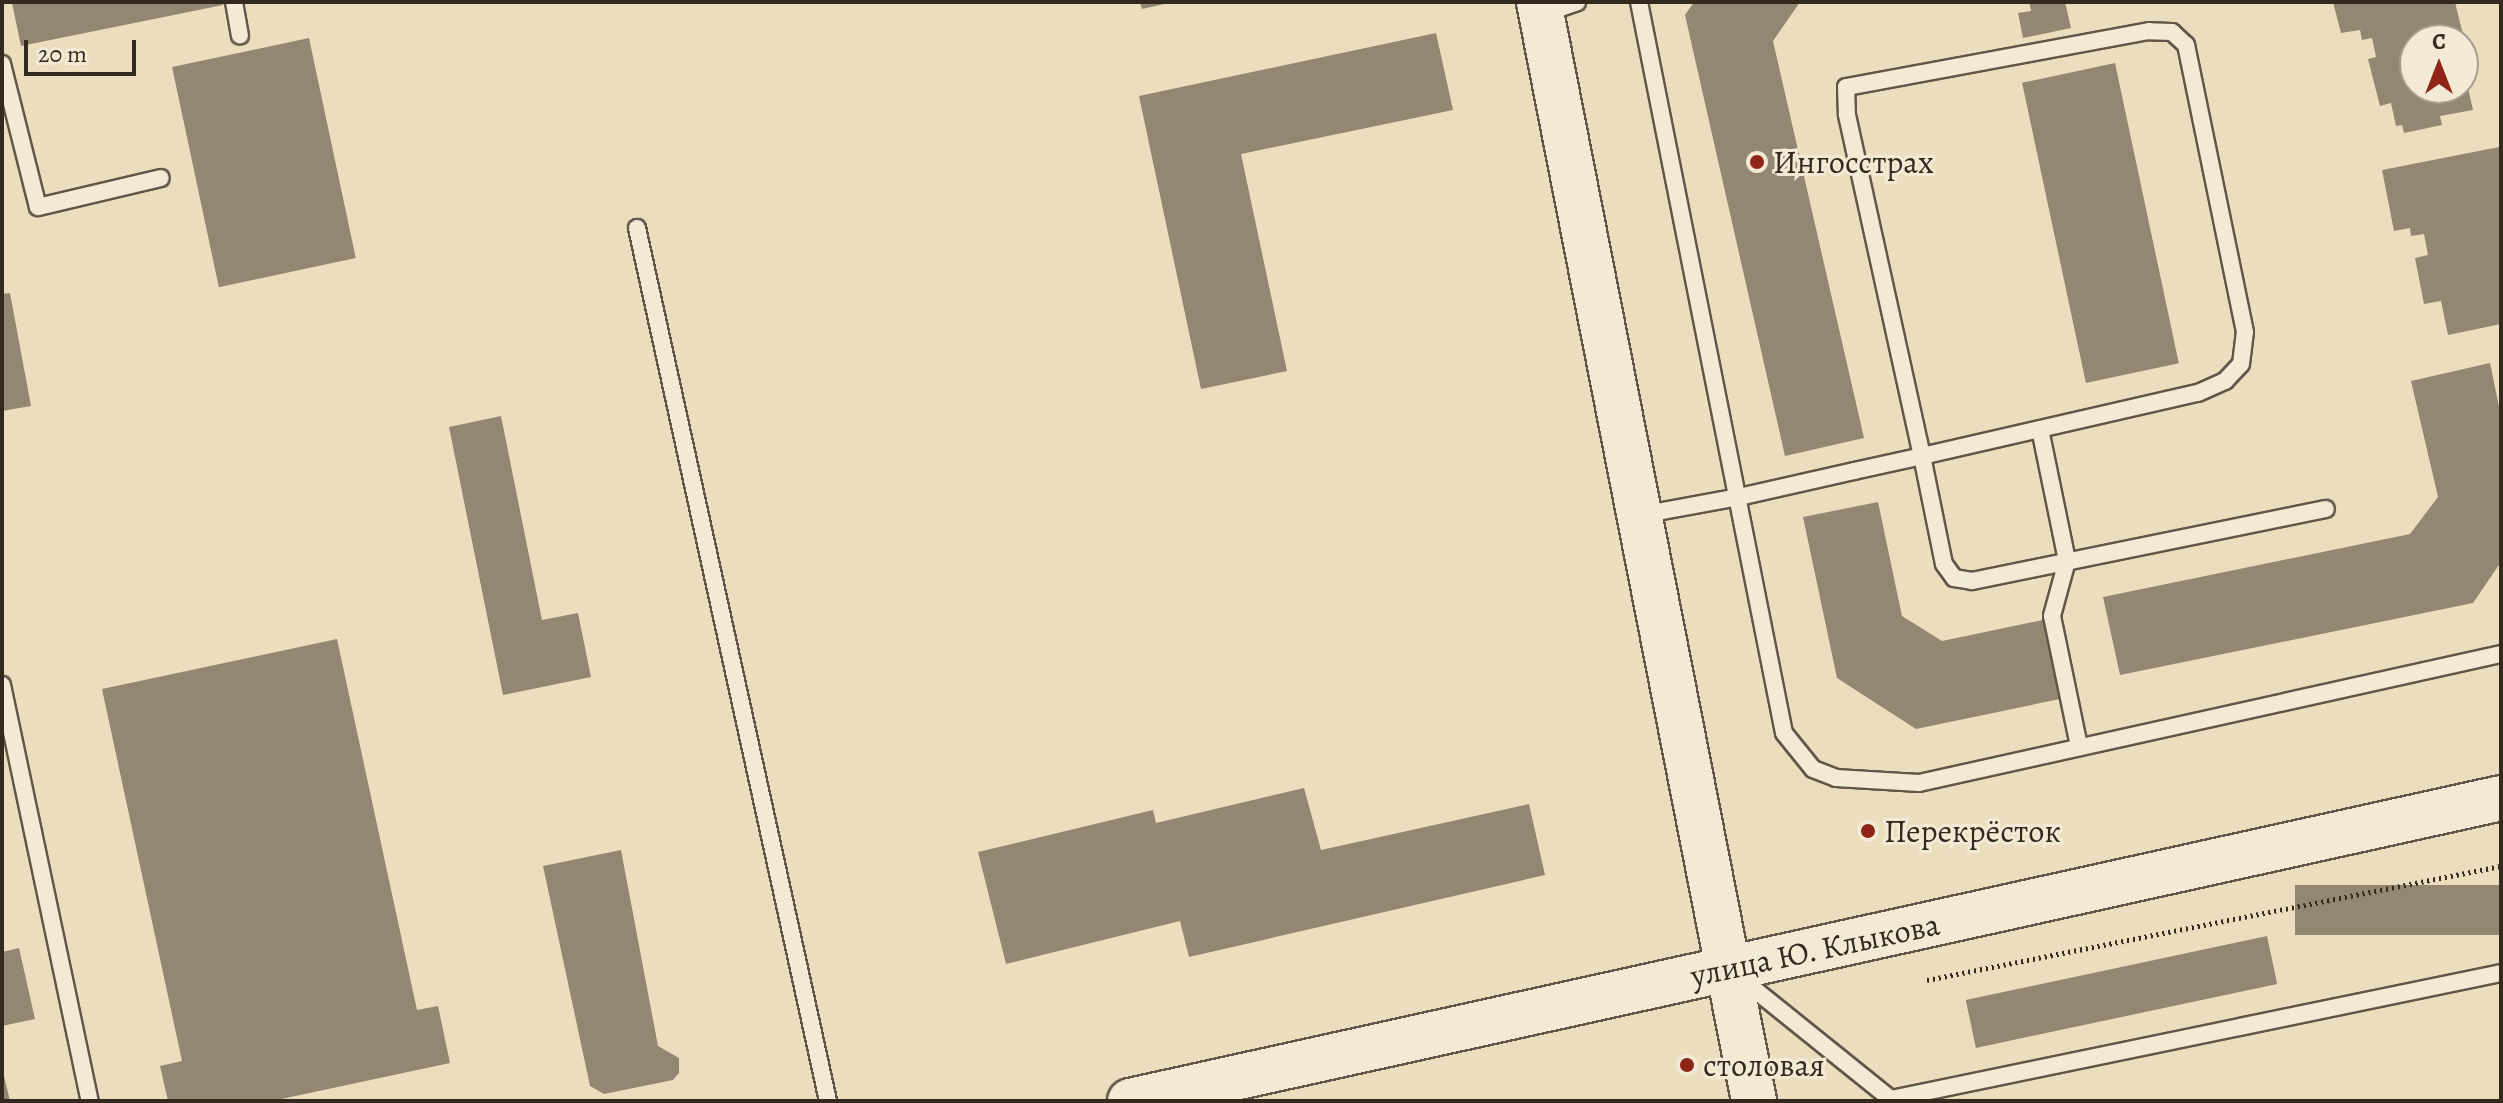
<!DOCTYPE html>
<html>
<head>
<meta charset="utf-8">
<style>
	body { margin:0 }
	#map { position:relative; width:2503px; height:1103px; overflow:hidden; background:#ebdebf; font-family:Alegreya,serif }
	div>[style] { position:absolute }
	.building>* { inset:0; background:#938772; transform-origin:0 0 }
	.path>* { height:5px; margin-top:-2.5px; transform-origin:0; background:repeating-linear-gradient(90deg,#33291f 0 2px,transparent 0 6px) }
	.roads { filter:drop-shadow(2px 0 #615647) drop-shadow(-2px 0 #615647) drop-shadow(0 2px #615647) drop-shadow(0 -2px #615647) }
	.lane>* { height:16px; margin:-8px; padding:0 8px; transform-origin:8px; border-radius:8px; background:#f2ead5 }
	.secondary>* { height:44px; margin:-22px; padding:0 22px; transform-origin:22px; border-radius:22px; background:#f2ead5 }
	.dots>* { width:22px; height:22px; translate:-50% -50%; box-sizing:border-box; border:4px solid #f2ead5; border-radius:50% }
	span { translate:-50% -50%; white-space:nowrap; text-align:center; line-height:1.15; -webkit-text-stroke:6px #f2ead5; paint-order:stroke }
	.poi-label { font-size:32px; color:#33291f }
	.left { translate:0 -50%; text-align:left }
	.street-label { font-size:32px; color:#33291f }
	.frame { position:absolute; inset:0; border:4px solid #33291f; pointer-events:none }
	.north { position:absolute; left:2399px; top:24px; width:80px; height:80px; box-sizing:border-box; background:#f2ead5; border:2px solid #a69d8c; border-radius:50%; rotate:0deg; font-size:22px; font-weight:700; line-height:32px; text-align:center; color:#33291f }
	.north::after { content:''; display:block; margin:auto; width:28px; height:36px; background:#8f2418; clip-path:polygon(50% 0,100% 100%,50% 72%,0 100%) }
	.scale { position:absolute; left:24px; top:40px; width:112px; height:36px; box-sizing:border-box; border:4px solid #33291f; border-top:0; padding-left:10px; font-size:24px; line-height:28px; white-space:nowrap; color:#33291f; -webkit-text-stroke:6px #f2ead5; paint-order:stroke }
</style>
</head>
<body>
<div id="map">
	<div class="building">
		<div style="clip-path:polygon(16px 2px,222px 2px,223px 5px,21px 46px,12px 3px)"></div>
		<div style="clip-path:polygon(1140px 2px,1169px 2px,1169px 3px,1142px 9px)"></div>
		<div style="clip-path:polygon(1694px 2px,1800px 2px,1773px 41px,1864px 438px,1785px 456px,1685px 15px)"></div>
		<div style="clip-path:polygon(2029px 2px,2065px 2px,2071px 28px,2023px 38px,2018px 13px,2031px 11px)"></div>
		<div style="clip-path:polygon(2333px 2px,2455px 2px,2467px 51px,2469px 69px,2463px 70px,2463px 40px,2415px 40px,2415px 88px,2463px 88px,2464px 70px,2473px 110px,2440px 116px,2442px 125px,2404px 133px,2402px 125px,2396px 126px,2391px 103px,2380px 106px,2368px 59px,2376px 57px,2372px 38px,2362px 40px,2360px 30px,2341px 33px)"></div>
		<div style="clip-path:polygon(1436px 33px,1453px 110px,1241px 154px,1287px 371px,1201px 389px,1139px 96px)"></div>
		<div style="left:309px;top:38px;width:225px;height:140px;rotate:78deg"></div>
		<div style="left:2115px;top:63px;width:307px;height:95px;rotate:78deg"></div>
		<div style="clip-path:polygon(2499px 147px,2501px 324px,2448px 335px,2441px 301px,2424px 304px,2415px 258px,2428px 255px,2424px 234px,2411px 236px,2410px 228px,2394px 231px,2382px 170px)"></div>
		<div style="clip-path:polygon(10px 293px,31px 406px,2px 411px,2px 294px)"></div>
		<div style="clip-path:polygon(2490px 363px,2501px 416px,2501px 562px,2473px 603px,2120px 675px,2103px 597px,2410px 534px,2438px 497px,2411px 381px)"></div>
		<div style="clip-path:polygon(501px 416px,542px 620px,578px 613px,591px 677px,503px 695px,449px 427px)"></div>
		<div style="clip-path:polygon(1878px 502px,1902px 616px,1942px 641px,2043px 620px,2060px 699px,1916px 729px,1837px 678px,1803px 517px)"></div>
		<div style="clip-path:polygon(337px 639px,417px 1010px,438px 1006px,450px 1063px,272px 1101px,168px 1101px,160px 1066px,182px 1061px,102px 689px)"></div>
		<div style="clip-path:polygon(1304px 788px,1321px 850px,1529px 804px,1545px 875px,1189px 957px,1180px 921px,1006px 964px,978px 852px,1153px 810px,1156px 823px)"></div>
		<div style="clip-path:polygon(621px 850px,658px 1046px,679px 1058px,679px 1073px,673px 1080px,604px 1094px,590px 1086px,543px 866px)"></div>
		<div style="left:2501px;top:885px;width:50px;height:206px;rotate:90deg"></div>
		<div style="left:2267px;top:936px;width:49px;height:308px;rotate:78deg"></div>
		<div style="clip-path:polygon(19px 948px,35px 1019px,2px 1026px,2px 952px)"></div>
		<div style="clip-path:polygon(2px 1072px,3px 1072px,10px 1101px,2px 1101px)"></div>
	</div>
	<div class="path">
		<div style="left:1927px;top:980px;width:585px;rotate:-11.23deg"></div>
	</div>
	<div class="roads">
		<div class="lane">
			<div style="left:234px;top:2px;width:34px;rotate:80deg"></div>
			<div style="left:1639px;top:2px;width:745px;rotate:78.78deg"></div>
			<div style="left:1784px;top:733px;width:46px;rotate:51.1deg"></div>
			<div style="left:1813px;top:769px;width:25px;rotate:21deg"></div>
			<div style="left:1836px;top:778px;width:83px;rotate:3.4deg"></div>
			<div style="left:1919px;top:783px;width:596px;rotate:-12.5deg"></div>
			<div style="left:1543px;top:14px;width:36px;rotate:-19deg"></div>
			<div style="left:2px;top:64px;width:147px;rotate:75.9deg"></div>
			<div style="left:38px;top:207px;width:126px;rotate:-13.3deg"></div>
			<div style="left:637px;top:228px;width:894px;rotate:77.66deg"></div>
			<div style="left:2040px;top:429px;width:135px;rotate:78.4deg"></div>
			<div style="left:2067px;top:561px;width:57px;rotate:105.3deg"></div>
			<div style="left:2052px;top:616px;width:133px;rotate:78.3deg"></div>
			<div style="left:1641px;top:515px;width:100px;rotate:-10.4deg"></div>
			<div style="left:1739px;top:497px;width:118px;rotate:-12.7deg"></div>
			<div style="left:1854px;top:471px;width:70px;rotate:-12.4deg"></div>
			<div style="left:1922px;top:456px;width:283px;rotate:-12.9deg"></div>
			<div style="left:2198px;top:393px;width:30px;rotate:-24deg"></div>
			<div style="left:2225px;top:381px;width:23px;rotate:-47deg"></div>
			<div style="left:2241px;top:364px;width:32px;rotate:-83deg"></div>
			<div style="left:2245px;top:332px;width:293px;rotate:-101.6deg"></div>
			<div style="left:2186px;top:45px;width:19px;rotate:-137deg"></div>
			<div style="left:2172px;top:32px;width:23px;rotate:-178deg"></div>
			<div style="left:2149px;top:31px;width:308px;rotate:169.5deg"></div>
			<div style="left:1846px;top:87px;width:28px;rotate:88deg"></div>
			<div style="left:1847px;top:115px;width:349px;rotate:77.6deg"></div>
			<div style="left:1922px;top:456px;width:110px;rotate:78.5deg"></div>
			<div style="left:1944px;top:564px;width:17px;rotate:54deg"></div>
			<div style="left:1954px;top:578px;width:18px;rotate:9deg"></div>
			<div style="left:1972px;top:581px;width:361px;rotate:-11.5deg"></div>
			<div style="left:2px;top:685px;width:425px;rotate:78.1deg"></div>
			<div style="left:1739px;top:977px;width:195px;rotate:38.8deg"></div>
			<div style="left:1891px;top:1099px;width:623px;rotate:-11.67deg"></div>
		</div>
		<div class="secondary">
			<div style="left:1539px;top:2px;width:1120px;rotate:78.93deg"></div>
			<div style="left:1130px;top:1101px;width:1404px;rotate:-12.46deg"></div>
		</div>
	</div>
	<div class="dots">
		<div style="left:1757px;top:162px;background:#8f2418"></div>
		<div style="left:1868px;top:831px;background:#8f2418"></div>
		<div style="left:1687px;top:1065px;background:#8f2418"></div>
	</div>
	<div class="poi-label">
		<span class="left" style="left:1773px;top:162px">Ингосстрах</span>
		<span class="left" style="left:1884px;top:831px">Перекрёсток</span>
		<span class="left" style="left:1703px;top:1065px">столовая</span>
	</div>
	<div class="street-label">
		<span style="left:1815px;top:950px;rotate:-12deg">улица Ю. Клыкова</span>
	</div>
	<div class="frame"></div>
	<div class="north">С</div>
	<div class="scale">20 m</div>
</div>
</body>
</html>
